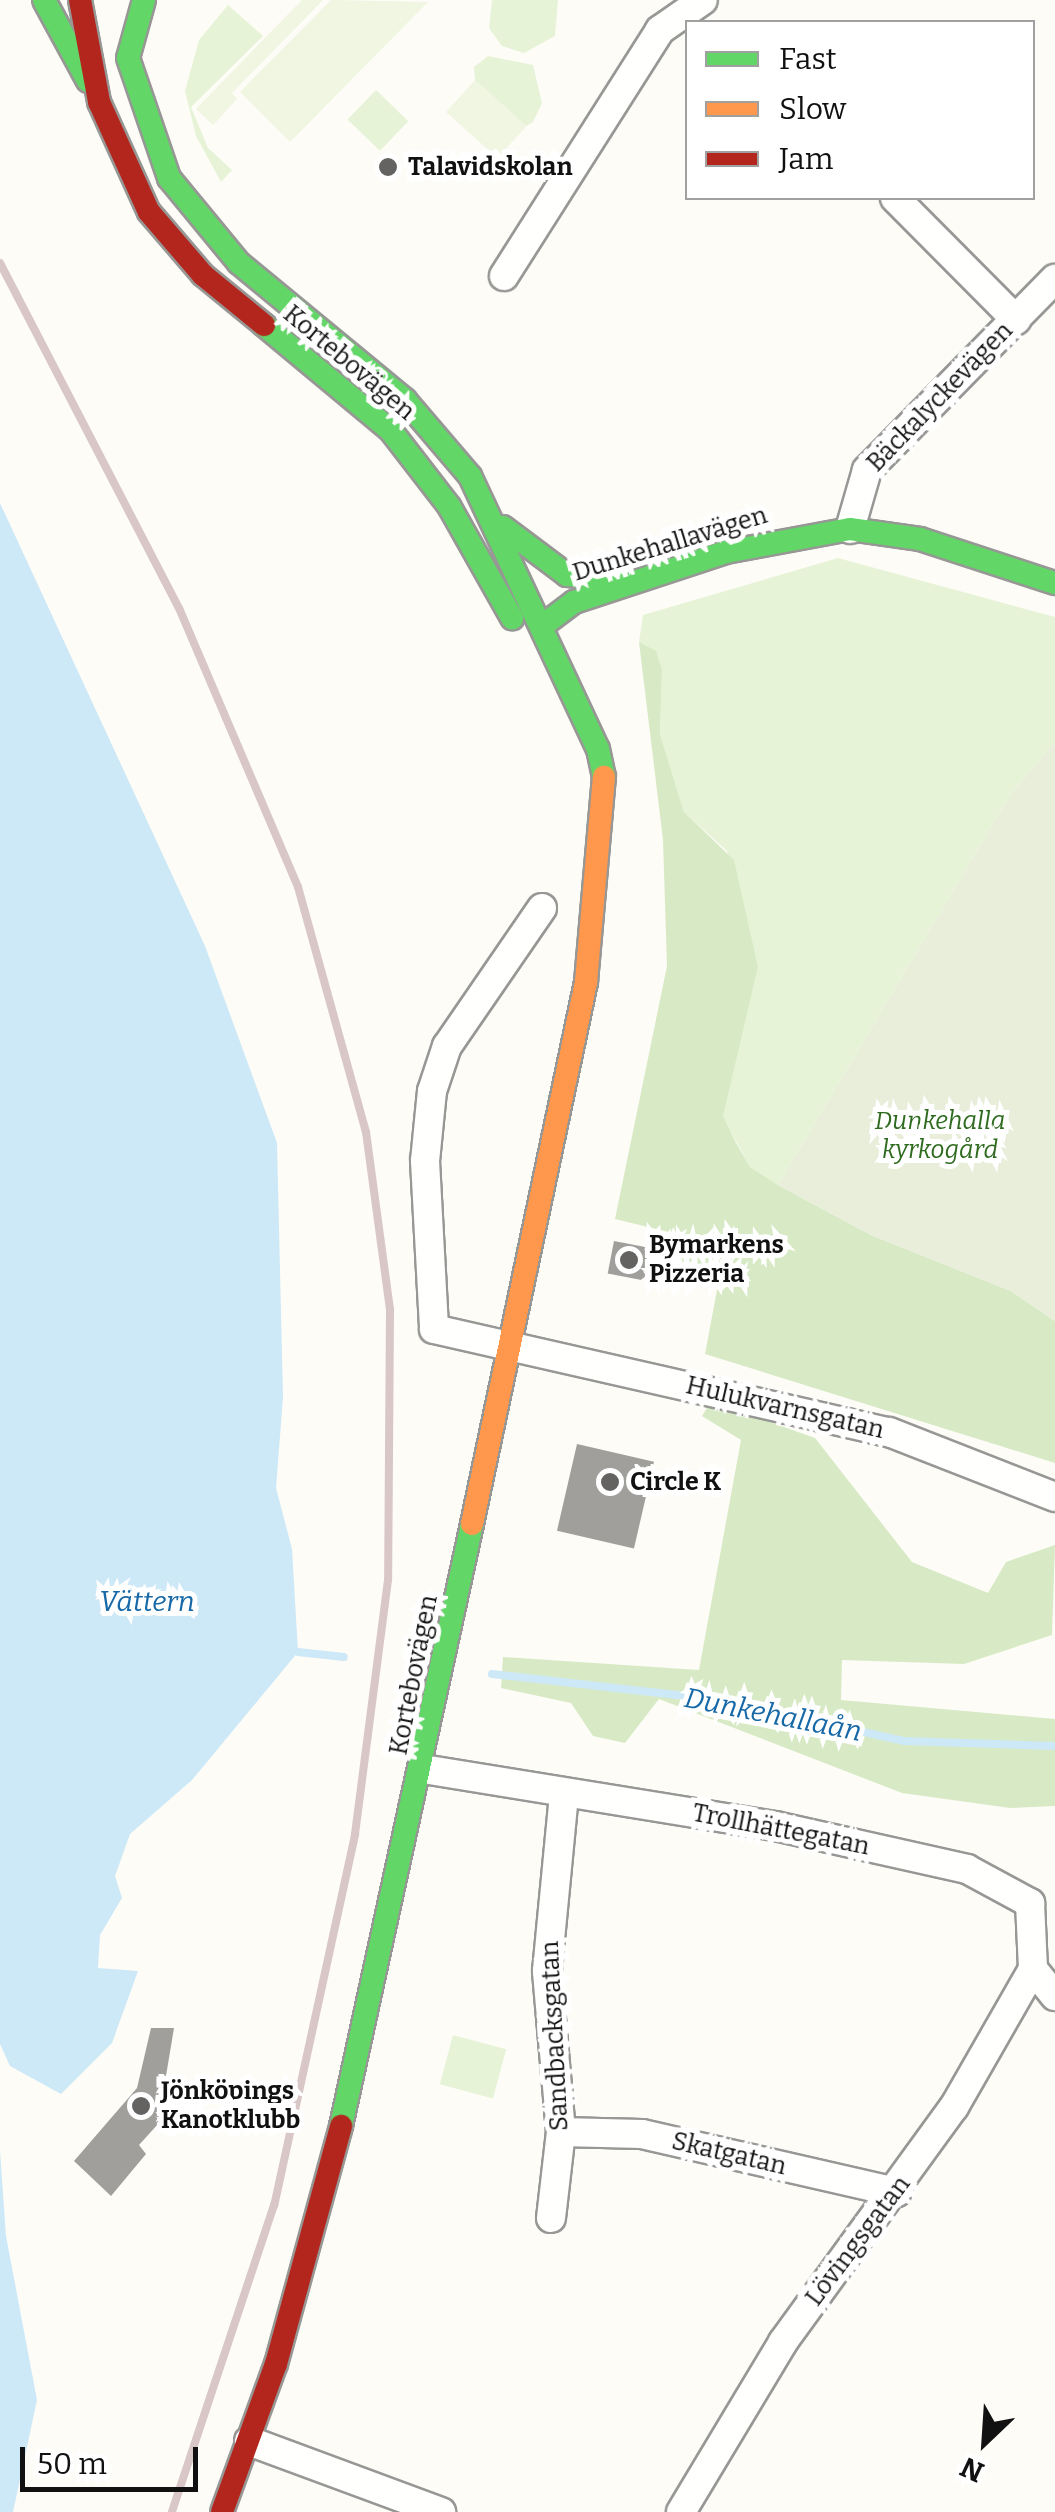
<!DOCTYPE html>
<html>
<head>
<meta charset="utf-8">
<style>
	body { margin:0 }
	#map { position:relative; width:1055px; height:2512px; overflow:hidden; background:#fdfcf7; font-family:Bitter,serif }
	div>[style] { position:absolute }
	.green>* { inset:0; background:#e7f3d7; transform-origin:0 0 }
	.forest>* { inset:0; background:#d8eac5 }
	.cemetery>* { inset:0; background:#e9eedb }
	.pitch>* { inset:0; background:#f0f6e1; transform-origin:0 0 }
	.water>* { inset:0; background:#cde8f7 }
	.stream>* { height:8px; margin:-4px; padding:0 4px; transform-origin:4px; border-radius:4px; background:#cde8f7 }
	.building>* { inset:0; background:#a19f9c; transform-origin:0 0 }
	.roads { filter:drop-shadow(2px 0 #979795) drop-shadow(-2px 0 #979795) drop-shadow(0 2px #979795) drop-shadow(0 -2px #979795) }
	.street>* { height:28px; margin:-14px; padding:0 14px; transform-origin:14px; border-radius:14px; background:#fffffe }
	.fast>* { height:22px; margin:-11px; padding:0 11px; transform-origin:11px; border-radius:11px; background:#63d668 }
	.slow>* { height:22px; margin:-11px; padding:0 11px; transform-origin:11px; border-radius:11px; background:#ff974d }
	.jam>* { height:22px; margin:-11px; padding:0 11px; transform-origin:11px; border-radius:11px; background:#b3261e }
	.rail>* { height:8px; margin:-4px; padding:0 4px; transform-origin:4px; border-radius:4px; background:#d9c6c7 }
	.dots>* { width:28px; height:28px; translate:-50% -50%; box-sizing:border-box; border:5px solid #fff; border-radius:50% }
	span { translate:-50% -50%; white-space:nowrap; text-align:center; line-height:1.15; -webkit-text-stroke:10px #fff; paint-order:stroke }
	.poi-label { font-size:25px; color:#111; font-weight:700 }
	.left { translate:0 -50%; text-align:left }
	.street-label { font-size:25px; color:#111 }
	.park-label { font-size:25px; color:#2f6b1f; font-style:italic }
	.water-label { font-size:28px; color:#1768a6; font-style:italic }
	.legend { position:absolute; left:685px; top:20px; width:350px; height:180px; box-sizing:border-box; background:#fff; border:2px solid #a0a0a0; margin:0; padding:12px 18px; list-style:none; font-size:30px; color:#111 }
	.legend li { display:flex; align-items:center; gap:20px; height:50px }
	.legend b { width:50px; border:2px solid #a0a0a0 }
	.north { position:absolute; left:935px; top:2392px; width:100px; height:100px; -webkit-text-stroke:8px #fff; paint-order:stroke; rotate:205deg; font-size:28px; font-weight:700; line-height:40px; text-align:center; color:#111 }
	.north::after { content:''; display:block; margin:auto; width:35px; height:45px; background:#111; clip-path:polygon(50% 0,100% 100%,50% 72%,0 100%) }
	.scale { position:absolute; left:20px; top:2447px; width:178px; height:45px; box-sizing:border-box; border:5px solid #111; border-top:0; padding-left:12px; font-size:30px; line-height:35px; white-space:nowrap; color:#111; -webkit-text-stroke:8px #fff; paint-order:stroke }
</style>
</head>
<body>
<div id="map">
	<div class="green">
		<div style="clip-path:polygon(492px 0,558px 0,555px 36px,524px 53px,502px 46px,489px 28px)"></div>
		<div style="clip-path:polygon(228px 5px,263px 36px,191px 107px,208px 148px,232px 170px,221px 182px,196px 136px,185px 91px,199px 40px)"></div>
		<div style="clip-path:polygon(488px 56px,533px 65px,542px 103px,533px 122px,526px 126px,475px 80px,474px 67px)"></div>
		<div style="left:376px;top:90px;width:45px;height:41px;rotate:44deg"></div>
		<div style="clip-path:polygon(838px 558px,1055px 617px,1055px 742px,1010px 795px,778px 1185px,750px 1167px,722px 1116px,758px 967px,727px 851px,684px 812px,660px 734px,662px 670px,639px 642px,643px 615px)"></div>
		<div style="left:453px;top:2035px;width:55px;height:51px;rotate:15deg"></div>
	</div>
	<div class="forest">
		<div style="clip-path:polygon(639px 642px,656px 651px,662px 670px,660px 734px,684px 812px,734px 860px,758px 967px,723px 1116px,736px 1143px,750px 1167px,778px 1185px,871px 1235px,1011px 1291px,1055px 1321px,1055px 1463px,705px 1354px,720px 1274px,678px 1260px,677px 1234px,615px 1219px,667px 966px,663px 840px)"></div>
		<div style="clip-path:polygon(711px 1401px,815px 1438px,912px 1562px,988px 1593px,1006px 1562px,1055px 1545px,1052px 1635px,964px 1664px,842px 1660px,841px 1700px,1055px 1719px,1055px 1806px,1010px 1808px,902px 1793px,659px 1699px,625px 1743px,593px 1736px,571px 1703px,501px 1688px,503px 1657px,699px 1670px,741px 1440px,702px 1416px)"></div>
	</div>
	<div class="cemetery">
		<div style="clip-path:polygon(1055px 742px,1055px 1321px,1011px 1291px,871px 1235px,778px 1185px,1010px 795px)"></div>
	</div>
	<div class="pitch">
		<div style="clip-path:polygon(302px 0,323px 0,232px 93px,237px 99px,213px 125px,196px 109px)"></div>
		<div style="clip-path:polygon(331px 0,428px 2px,290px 142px,240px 92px)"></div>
		<div style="left:475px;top:80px;width:69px;height:43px;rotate:42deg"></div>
	</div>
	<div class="water">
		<div style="clip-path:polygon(0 503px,205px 946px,277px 1143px,283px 1397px,276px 1488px,292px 1549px,298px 1652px,192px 1780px,130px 1834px,115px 1876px,122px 1898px,100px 1935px,98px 1968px,138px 1971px,112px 2043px,61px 2094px,10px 2066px,0 2044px)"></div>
		<div style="clip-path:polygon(0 2151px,6px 2236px,37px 2400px,13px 2512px,0 2512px)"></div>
	</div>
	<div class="stream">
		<div style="left:298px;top:1652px;width:46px;rotate:6.2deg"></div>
		<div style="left:492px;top:1674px;width:228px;rotate:6.5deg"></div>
		<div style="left:719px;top:1700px;width:189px;rotate:12.5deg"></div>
		<div style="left:904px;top:1741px;width:151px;rotate:1.9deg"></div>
	</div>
	<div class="building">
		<div style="left:614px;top:1241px;width:37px;height:33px;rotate:11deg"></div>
		<div style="left:577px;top:1444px;width:79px;height:89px;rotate:13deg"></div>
		<div style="clip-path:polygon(151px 2028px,174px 2028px,158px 2124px,139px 2145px,146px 2154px,111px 2196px,74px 2161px,137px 2088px)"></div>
	</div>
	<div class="roads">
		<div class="street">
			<div style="left:895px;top:198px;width:172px;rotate:45.2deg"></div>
			<div style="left:504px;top:276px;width:291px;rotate:-57.6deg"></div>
			<div style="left:660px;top:30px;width:52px;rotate:-34.9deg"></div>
			<div style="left:850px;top:529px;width:61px;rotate:-73.9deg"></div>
			<div style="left:867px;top:470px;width:268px;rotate:-45.5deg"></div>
			<div style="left:542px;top:908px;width:168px;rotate:124.5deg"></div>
			<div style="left:447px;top:1046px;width:47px;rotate:108.4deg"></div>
			<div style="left:432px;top:1091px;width:70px;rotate:95.7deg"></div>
			<div style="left:425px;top:1161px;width:168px;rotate:86.9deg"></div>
			<div style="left:434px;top:1329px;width:467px;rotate:12.8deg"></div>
			<div style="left:889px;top:1432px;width:178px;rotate:21.4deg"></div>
			<div style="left:423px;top:1769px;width:357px;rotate:9.2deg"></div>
			<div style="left:775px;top:1826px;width:197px;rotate:12.6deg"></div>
			<div style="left:967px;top:1869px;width:72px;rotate:28.4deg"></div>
			<div style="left:1030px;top:1903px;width:66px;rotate:87.4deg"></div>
			<div style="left:1033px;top:1969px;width:35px;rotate:51deg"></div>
			<div style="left:561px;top:2132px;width:81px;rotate:1.4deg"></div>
			<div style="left:642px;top:2134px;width:261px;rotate:12.9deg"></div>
			<div style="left:551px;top:2218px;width:87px;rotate:-83.4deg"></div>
			<div style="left:561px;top:2132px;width:162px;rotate:-95deg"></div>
			<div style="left:547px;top:1971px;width:177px;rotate:-84.5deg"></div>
			<div style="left:249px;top:2441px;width:205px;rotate:20.3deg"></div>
			<div style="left:681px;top:2512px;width:198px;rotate:-59deg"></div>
			<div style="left:783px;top:2342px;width:291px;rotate:-54deg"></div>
			<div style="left:954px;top:2107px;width:159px;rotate:-60.2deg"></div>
		</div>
		<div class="fast">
			<div style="left:44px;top:0;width:92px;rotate:61.5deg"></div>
			<div style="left:144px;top:0;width:60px;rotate:105.4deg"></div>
			<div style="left:128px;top:58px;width:127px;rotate:71.1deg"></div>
			<div style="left:169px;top:178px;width:110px;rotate:50.5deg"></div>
			<div style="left:239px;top:263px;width:215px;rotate:39.5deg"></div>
			<div style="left:405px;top:400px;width:100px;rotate:49.5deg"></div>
			<div style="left:470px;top:476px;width:302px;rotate:64.9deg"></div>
			<div style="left:598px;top:749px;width:29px;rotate:78deg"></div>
			<div style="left:264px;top:325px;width:165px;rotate:39.8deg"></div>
			<div style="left:391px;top:431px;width:95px;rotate:52.3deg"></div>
			<div style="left:449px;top:506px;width:129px;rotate:60.6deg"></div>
			<div style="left:503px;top:527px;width:80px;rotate:36.9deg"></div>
			<div style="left:567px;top:575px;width:51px;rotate:4.5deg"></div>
			<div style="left:542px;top:626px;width:40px;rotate:-37deg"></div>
			<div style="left:574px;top:602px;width:160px;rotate:-18.2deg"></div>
			<div style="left:726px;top:552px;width:126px;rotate:-10.5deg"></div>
			<div style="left:850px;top:529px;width:71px;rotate:8.1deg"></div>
			<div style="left:920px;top:539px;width:142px;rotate:18.1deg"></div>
			<div style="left:341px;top:2126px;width:616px;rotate:-77.72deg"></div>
		</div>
		<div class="slow">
			<div style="left:472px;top:1524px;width:554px;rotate:-78.12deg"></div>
			<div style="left:586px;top:982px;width:206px;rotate:-85deg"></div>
		</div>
		<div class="jam">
			<div style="left:80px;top:0;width:104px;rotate:79.4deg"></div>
			<div style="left:99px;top:102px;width:121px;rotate:65.6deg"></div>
			<div style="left:149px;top:212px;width:83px;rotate:49.4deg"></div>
			<div style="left:203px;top:275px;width:79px;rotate:39.3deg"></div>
			<div style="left:222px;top:2512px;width:158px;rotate:-70deg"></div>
			<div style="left:276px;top:2364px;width:247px;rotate:-74.7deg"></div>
		</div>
	</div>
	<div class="rail">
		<div style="left:0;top:263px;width:389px;rotate:62.6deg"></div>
		<div style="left:179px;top:608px;width:303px;rotate:66.9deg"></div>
		<div style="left:298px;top:887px;width:254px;rotate:74.5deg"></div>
		<div style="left:366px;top:1132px;width:180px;rotate:82.3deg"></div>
		<div style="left:390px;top:1310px;width:270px;rotate:90.4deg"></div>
		<div style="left:388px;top:1580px;width:257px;rotate:97.4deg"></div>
		<div style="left:355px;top:1835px;width:379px;rotate:102.3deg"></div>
		<div style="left:274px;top:2205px;width:324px;rotate:108.4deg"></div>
	</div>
	<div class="dots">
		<div style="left:388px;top:167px;background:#646362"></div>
		<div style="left:629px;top:1260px;background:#646362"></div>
		<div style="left:610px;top:1482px;background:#646362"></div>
		<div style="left:141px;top:2106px;background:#646362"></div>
	</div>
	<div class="poi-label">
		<span class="left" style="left:408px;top:167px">Talavidskolan</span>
		<span class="left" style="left:649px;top:1260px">Bymarkens<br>Pizzeria</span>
		<span class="left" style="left:630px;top:1482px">Circle K</span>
		<span class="left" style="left:161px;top:2106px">Jönköpings<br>Kanotklubb</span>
	</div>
	<div class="street-label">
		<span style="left:349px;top:363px;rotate:40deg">Kortebovägen</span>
		<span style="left:940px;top:397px;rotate:-46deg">Bäckalyckevägen</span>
		<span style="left:670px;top:544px;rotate:-17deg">Dunkehallavägen</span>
		<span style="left:785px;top:1408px;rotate:13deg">Hulukvarnsgatan</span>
		<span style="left:414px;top:1675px;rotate:-79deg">Kortebovägen</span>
		<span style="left:781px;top:1830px;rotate:11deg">Trollhättegatan</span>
		<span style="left:555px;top:2036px;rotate:-93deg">Sandbacksgatan</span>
		<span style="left:729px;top:2154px;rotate:13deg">Skatgatan</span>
		<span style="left:858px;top:2241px;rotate:-53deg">Lövingsgatan</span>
	</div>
	<div class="park-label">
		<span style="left:940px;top:1136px">Dunkehalla<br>kyrkogård</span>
	</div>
	<div class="water-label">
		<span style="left:147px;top:1602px">Vättern</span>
		<span style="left:773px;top:1715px;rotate:11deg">Dunkehallaån</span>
	</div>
	<ul class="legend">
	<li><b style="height:12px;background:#63d668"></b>Fast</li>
	<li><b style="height:12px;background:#ff974d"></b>Slow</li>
	<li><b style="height:12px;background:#b3261e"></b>Jam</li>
	</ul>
	<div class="north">N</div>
	<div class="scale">50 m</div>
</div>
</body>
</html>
